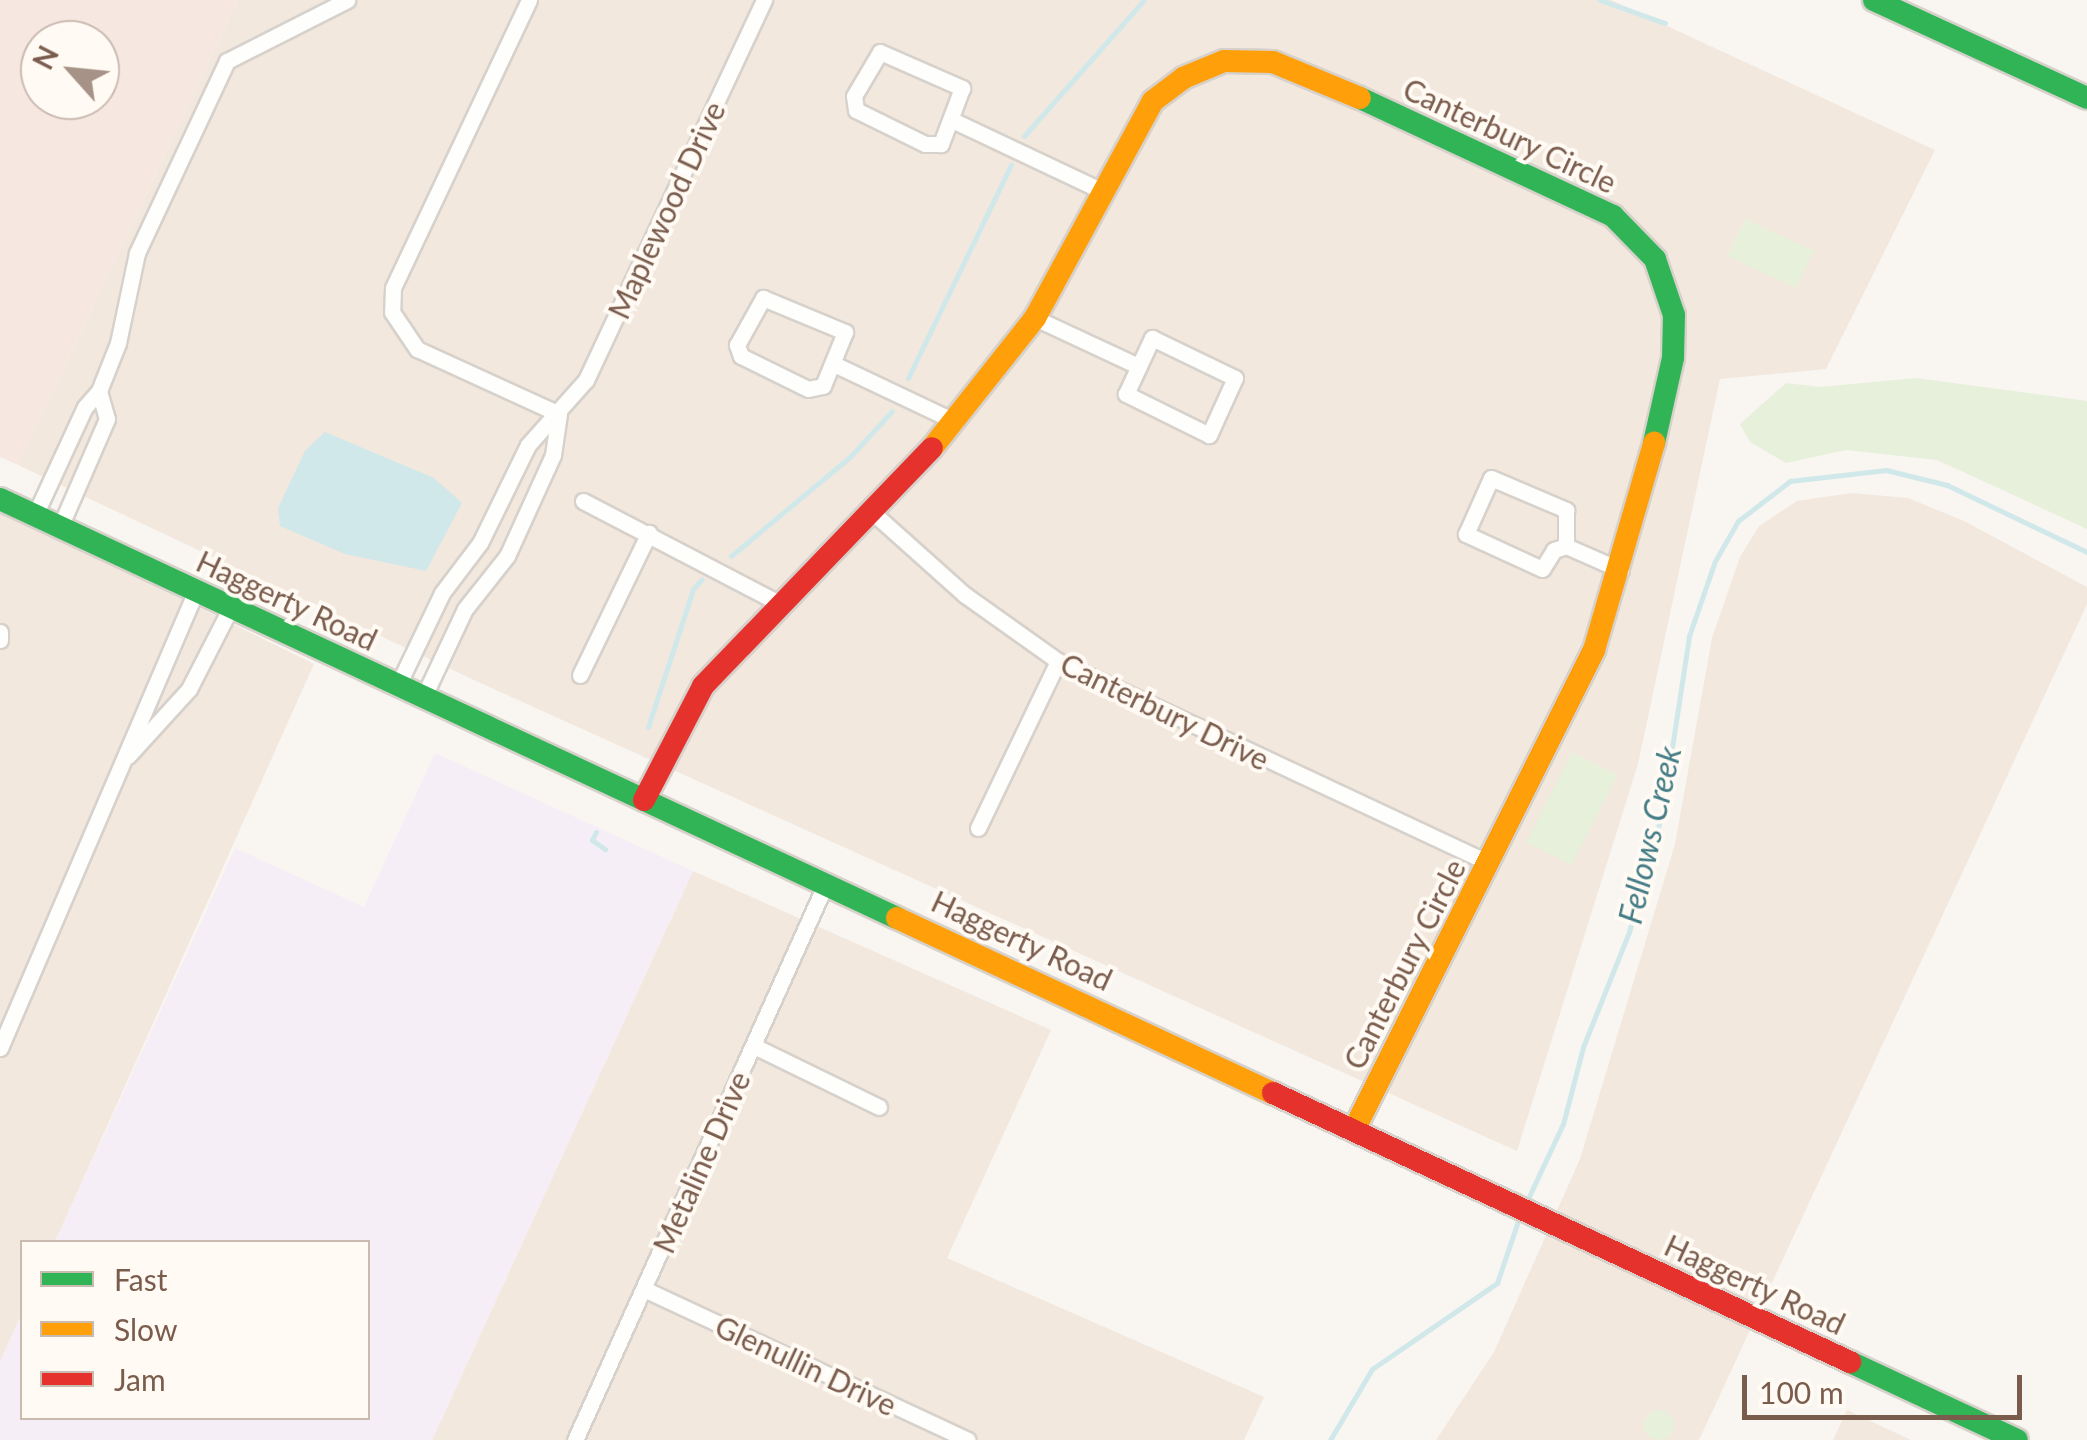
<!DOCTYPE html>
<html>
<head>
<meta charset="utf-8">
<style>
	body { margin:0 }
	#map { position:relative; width:2087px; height:1440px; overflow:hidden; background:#f9f5f0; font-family:Lato,sans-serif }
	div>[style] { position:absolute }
	.residential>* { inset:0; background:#f2e8de }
	.commercial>* { inset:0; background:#f6e8e1 }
	.education>* { inset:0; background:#f6eef6 }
	.green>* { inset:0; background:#e7f0db; transform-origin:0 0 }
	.round { border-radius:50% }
	.water>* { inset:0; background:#d0e8ea }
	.stream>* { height:5px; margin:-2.5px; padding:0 2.5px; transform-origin:2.5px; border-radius:2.5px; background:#d0e8ea }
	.roads { filter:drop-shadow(2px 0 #d7d1cb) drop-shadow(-2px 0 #d7d1cb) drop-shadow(0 2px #d7d1cb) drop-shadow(0 -2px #d7d1cb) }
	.street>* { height:15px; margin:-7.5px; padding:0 7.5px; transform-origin:7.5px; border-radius:7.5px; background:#fefefd }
	.fast>* { height:22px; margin:-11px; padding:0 11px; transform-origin:11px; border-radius:11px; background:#30b455 }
	.slow>* { height:22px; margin:-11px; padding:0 11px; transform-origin:11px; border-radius:11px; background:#ff9f0a }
	.jam>* { height:22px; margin:-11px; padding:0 11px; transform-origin:11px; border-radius:11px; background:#e5322d }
	span { translate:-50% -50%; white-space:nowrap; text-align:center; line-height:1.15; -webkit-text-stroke:8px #fffaf3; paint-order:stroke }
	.street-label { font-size:30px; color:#7a5c4d }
	.water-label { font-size:32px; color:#437c86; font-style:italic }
	.legend { position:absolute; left:20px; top:1240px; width:350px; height:180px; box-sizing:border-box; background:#fffaf3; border:2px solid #cabbb1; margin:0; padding:12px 18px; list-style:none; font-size:30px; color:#7a5c4d }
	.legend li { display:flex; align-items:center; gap:20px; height:50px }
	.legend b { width:50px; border:2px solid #cabbb1 }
	.north { position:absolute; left:20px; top:20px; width:100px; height:100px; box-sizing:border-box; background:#fffaf3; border:2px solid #cabbb1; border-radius:50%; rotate:297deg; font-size:28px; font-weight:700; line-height:40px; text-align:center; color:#7a5c4d }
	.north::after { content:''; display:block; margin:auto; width:35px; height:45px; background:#a69286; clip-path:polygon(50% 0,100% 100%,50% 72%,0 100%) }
	.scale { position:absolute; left:1742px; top:1375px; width:280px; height:45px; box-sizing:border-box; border:5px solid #7a5c4d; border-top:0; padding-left:12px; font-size:30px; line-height:35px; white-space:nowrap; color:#7a5c4d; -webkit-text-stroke:8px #fffaf3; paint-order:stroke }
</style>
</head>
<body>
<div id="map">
	<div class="residential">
		<div style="clip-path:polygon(238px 0,1611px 0,1935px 150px,1826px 369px,1720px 379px,1638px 764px,1517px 1151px,476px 681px,18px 465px)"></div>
		<div style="clip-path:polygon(1852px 493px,1908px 498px,1964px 521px,2087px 587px,2087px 604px,1699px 1440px,1436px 1440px,1494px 1352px,1580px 1159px,1675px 844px,1712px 638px,1740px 557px,1759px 526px,1797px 501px)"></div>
		<div style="clip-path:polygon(0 510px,314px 664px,55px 1242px,22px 1242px,22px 1313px,0 1362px)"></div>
		<div style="clip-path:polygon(693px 871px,1051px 1030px,947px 1258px,1264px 1397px,1244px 1440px,432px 1440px)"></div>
		<div style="clip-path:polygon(1847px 1410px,1911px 1440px,1833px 1440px)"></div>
	</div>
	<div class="commercial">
		<div style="clip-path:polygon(evenodd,0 0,238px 0,18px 465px,0 457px,0 0,40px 40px,100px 40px,100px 100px,40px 100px,40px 40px)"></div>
	</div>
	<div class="education">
		<div style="clip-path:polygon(435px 753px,693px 871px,432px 1440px,0 1440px,0 1362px,22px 1313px,22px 1418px,368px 1418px,368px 1242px,55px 1242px,235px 848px,364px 907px)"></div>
	</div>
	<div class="green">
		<div style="left:1745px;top:219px;width:76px;height:41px;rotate:25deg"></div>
		<div style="clip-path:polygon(1916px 378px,2087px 401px,2087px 529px,1937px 460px,1846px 450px,1786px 463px,1750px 442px,1740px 424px,1786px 383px,1820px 387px)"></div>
		<div style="left:1572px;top:752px;width:51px;height:101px;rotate:27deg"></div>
		<div class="round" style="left:1644px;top:1410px;width:30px;height:30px"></div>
	</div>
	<div class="water">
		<div style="clip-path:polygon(325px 432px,434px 478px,462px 503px,426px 571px,345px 554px,280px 526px,278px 508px,305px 451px)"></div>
	</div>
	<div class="stream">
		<div style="left:1600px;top:0;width:69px;rotate:19.5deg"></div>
		<div style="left:1024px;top:136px;width:181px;rotate:-48.6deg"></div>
		<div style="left:908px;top:378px;width:237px;rotate:-64.2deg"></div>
		<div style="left:731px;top:556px;width:155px;rotate:-39.8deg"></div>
		<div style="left:850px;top:457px;width:62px;rotate:-47.6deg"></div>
		<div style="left:648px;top:727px;width:145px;rotate:-71.9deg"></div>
		<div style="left:693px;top:589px;width:13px;rotate:-48deg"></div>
		<div style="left:596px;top:832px;width:9px;rotate:117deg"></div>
		<div style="left:592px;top:840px;width:16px;rotate:35deg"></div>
		<div style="left:1525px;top:1205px;width:89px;rotate:-64.9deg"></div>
		<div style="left:1563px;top:1124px;width:80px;rotate:-75.4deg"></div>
		<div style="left:1583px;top:1047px;width:124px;rotate:-68.2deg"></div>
		<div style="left:1629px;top:932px;width:123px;rotate:-74.5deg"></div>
		<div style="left:1662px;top:813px;width:179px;rotate:-81.3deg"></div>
		<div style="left:1689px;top:636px;width:79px;rotate:-70.9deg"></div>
		<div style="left:1715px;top:561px;width:46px;rotate:-60.1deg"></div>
		<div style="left:1738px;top:521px;width:66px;rotate:-37.6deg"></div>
		<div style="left:1790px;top:481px;width:97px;rotate:-6.5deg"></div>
		<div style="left:1886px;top:470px;width:63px;rotate:13.8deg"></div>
		<div style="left:1947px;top:485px;width:155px;rotate:25.6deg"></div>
		<div style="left:1330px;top:1440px;width:82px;rotate:-59.4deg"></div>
		<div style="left:1372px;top:1369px;width:152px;rotate:-34.5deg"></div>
		<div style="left:1497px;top:1283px;width:72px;rotate:-71.3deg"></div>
	</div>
	<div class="roads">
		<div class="street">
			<div style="left:529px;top:0;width:318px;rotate:115.3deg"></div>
			<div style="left:393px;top:288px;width:24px;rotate:92deg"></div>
			<div style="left:392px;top:312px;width:45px;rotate:56deg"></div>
			<div style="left:417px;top:349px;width:156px;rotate:24.6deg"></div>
			<div style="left:880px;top:52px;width:90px;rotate:23.7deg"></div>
			<div style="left:962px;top:88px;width:60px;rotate:110.6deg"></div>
			<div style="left:941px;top:144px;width:16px;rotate:180deg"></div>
			<div style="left:925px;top:144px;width:77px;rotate:-153.8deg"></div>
			<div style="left:856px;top:110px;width:14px;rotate:-98deg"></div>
			<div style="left:854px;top:96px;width:51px;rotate:-59.4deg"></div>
			<div style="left:952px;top:120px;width:166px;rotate:25.3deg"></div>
			<div style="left:763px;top:298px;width:89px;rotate:22.5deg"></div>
			<div style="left:845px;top:332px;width:58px;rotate:112.2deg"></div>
			<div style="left:823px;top:386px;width:15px;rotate:169deg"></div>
			<div style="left:808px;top:389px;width:75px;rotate:-153.8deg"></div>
			<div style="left:741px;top:356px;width:12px;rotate:-110deg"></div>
			<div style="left:737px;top:345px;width:54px;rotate:-61deg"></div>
			<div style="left:1035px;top:318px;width:111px;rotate:25deg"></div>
			<div style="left:1152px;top:338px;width:92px;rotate:25.7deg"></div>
			<div style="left:1235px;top:378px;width:63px;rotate:114.5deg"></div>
			<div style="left:1209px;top:435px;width:93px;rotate:-153.7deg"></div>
			<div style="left:1126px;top:394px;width:62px;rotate:-65.1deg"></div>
			<div style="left:836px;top:365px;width:133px;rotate:25.4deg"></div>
			<div style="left:1491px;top:478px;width:82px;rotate:23.1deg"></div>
			<div style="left:1566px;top:510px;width:36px;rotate:90deg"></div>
			<div style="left:1566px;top:546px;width:13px;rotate:162deg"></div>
			<div style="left:1554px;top:550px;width:22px;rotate:122deg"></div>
			<div style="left:1542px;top:569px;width:84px;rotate:-155.3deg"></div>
			<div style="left:1466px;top:534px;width:61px;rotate:-65.9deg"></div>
			<div style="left:583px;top:501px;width:221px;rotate:27.5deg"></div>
			<div style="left:871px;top:511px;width:126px;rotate:41.8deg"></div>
			<div style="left:965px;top:595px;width:114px;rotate:35.4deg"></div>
			<div style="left:1058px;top:661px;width:476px;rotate:25.1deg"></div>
			<div style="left:35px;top:515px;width:119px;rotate:-65.2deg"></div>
			<div style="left:85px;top:407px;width:21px;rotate:-49deg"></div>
			<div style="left:99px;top:391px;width:52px;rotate:-68.4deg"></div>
			<div style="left:118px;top:343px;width:92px;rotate:-78.1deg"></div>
			<div style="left:137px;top:253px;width:212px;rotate:-64.9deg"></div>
			<div style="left:227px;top:61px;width:135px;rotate:-26.9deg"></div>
			<div style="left:60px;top:527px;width:118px;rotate:-66.5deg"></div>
			<div style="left:107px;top:419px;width:29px;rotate:-106deg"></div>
			<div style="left:1566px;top:546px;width:60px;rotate:23.6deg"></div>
			<div style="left:0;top:632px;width:8px;rotate:90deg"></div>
			<div style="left:580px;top:675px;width:158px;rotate:-64.1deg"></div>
			<div style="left:398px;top:685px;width:102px;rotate:-64.4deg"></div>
			<div style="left:442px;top:593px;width:63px;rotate:-52.8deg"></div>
			<div style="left:480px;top:543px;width:109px;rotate:-63.9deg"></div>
			<div style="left:528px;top:445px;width:87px;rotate:-48.3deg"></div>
			<div style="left:586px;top:380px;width:420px;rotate:-64.9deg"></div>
			<div style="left:424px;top:696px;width:96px;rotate:-64.8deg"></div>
			<div style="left:465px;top:609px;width:68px;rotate:-51.6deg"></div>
			<div style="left:507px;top:556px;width:111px;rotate:-65.5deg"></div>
			<div style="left:553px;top:455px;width:41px;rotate:-81.7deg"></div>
			<div style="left:128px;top:756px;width:91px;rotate:-47.7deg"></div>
			<div style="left:189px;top:689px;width:92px;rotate:-62.9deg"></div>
			<div style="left:978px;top:828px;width:185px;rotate:-64.4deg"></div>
			<div style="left:754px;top:1046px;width:139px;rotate:26deg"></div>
			<div style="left:0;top:1048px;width:497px;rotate:-66.8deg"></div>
			<div style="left:644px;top:1289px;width:357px;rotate:25deg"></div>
			<div style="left:575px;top:1440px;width:611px;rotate:-65.74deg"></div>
		</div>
		<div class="fast">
			<div style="left:1874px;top:0;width:234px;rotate:24.7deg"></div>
			<div style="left:1360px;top:98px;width:279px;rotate:25deg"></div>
			<div style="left:1613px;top:216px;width:60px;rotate:45.7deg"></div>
			<div style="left:1655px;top:259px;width:59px;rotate:71.3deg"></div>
			<div style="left:1674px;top:315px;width:43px;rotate:91.3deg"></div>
			<div style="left:1673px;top:358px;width:87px;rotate:102.6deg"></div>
			<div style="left:0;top:499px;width:990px;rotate:25.04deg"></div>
			<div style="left:1850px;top:1362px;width:184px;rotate:25deg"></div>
		</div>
		<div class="slow">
			<div style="left:932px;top:448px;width:166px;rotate:-51.6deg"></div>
			<div style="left:1035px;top:318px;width:247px;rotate:-61.5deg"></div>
			<div style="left:1153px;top:101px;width:38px;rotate:-37deg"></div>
			<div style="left:1183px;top:78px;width:44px;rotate:-22.5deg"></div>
			<div style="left:1224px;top:61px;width:49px;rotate:1.2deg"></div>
			<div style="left:1273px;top:62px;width:94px;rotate:22.5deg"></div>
			<div style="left:897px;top:918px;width:415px;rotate:25deg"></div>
			<div style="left:1355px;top:1128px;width:534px;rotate:-63.43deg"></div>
			<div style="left:1594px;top:650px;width:216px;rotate:-73.8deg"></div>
		</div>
		<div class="jam">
			<div style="left:644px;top:800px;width:128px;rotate:-62.6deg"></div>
			<div style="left:703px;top:686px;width:330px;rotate:-46.1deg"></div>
			<div style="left:1273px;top:1093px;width:637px;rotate:25deg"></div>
		</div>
	</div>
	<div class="street-label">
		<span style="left:1510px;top:135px;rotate:25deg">Canterbury Circle</span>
		<span style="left:666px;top:210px;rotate:-65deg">Maplewood Drive</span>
		<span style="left:287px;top:600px;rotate:25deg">Haggerty Road</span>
		<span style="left:1165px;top:711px;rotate:26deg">Canterbury Drive</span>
		<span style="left:1022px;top:940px;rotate:25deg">Haggerty Road</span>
		<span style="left:1404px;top:964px;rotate:-63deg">Canterbury Circle</span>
		<span style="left:701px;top:1162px;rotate:-66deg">Metaline Drive</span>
		<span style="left:1755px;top:1284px;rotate:25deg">Haggerty Road</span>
		<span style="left:806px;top:1365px;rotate:25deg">Glenullin Drive</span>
	</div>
	<div class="water-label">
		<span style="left:1650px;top:835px;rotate:-77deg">Fellows Creek</span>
	</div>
	<ul class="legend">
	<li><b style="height:12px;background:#30b455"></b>Fast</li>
	<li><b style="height:12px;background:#ff9f0a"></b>Slow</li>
	<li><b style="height:12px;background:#e5322d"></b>Jam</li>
	</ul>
	<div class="north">N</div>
	<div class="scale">100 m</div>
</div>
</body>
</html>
